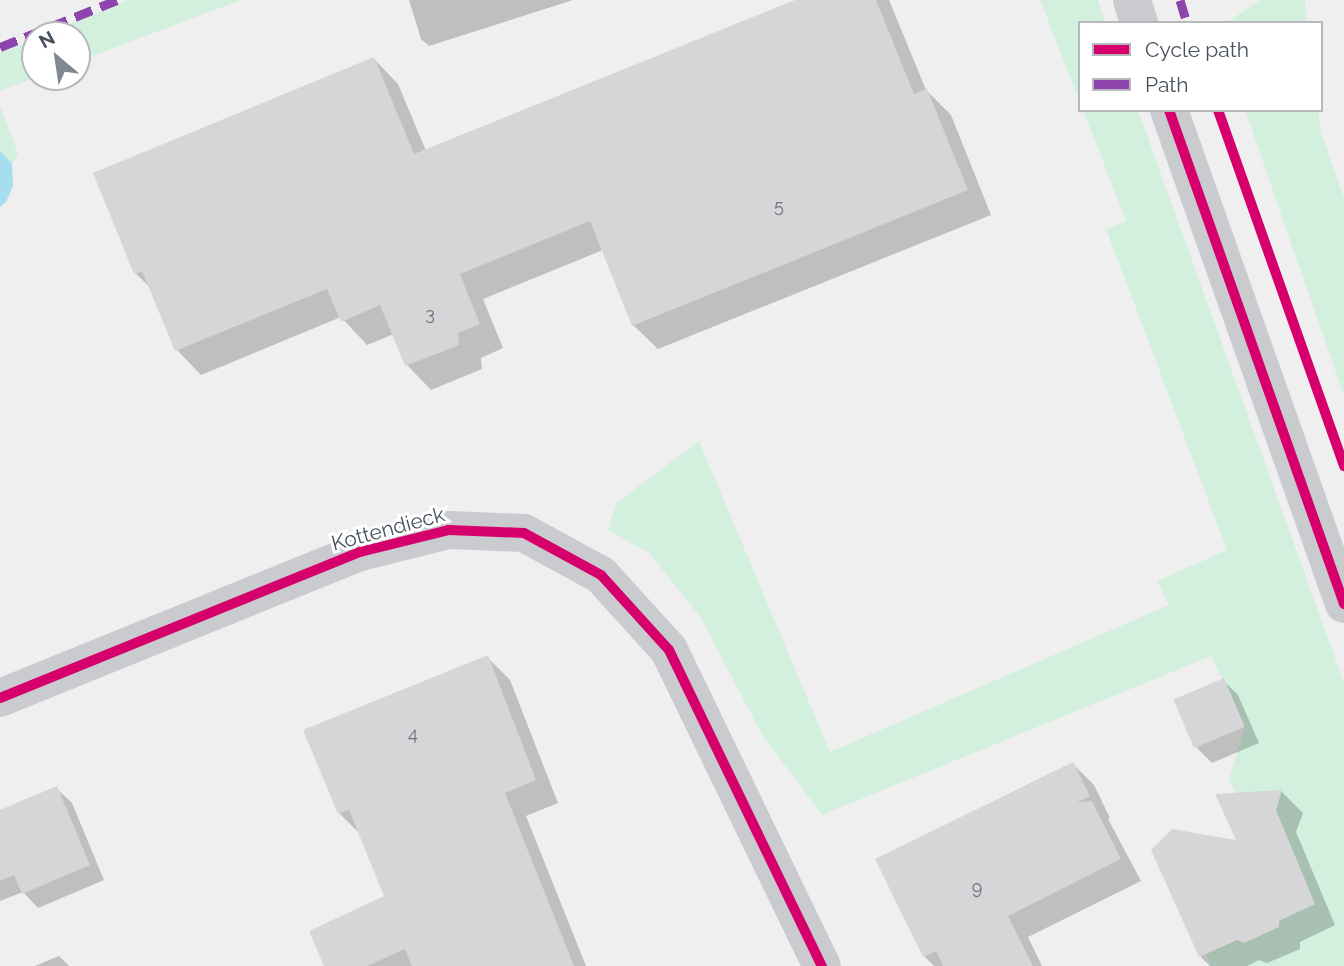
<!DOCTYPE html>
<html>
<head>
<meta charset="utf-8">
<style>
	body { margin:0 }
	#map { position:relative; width:1344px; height:966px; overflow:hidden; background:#f0efef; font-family:Raleway,sans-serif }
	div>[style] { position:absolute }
	.green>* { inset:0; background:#d3f0de }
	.water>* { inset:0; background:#a6def0 }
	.shadow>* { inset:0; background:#0003 }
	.building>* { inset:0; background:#d6d6d8; transform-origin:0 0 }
	.minor>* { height:38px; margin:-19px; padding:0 19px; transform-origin:19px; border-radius:19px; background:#c9cbce }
	.tertiary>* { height:38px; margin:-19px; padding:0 19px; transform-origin:19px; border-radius:19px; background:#c9cbce }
	.quiet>* { height:9px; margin-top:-4.5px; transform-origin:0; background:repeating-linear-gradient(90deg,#8e44ad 0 18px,transparent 0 27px) }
	.cycleway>* { height:10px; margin:-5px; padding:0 5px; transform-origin:5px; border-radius:5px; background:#d6006c }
	span { translate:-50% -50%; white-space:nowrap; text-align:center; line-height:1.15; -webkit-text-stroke:6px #fff; paint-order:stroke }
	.number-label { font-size:18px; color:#6c747d }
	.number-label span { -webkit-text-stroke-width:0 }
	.street-label { font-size:21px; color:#46515d }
	.legend { position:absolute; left:1078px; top:21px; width:245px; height:91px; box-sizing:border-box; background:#fff; border:2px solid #b5b9be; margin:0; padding:9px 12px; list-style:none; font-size:21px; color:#46515d }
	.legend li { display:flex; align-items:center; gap:14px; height:35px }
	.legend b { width:35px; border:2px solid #b5b9be }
	.north { position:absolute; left:21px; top:21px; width:70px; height:70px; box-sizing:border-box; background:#fff; border:2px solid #b5b9be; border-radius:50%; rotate:331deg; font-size:19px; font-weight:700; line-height:28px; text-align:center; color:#46515d }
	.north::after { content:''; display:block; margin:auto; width:24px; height:32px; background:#828890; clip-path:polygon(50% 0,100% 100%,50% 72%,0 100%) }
</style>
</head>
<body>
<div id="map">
	<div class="green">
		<div style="clip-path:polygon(128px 0,241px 0,77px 62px,77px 35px,44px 35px)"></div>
		<div style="clip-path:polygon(1040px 0,1098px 0,1106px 23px,1080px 23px,1080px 102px)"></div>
		<div style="clip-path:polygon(1260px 0,1305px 0,1307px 23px,1226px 23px)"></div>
		<div style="clip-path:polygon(35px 39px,36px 77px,0 91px,0 53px)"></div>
		<div style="clip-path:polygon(0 105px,18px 154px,12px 164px,0 151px)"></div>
		<div style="clip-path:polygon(1083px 110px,1138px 110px,1344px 683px,1344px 966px,1211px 966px,1206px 954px,1237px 940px,1244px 943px,1279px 927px,1279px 921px,1242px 805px,1229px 779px,1245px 727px,1211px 656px,822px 815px,762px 735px,701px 618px,649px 553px,608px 530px,616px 503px,699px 441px,830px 752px,1169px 605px,1157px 581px,1227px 550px,1106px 229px,1126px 221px)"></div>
		<div style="clip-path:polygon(1245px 110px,1318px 110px,1321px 132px,1344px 198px,1344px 396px)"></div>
	</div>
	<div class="water">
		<div style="clip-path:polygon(0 151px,12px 164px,13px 186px,6px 202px,0 207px)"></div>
	</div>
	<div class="shadow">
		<div style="clip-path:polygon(409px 0,573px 0,429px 46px,421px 39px)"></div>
		<div style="clip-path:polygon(799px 0,889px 0,926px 90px,951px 115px,991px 215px,658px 349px,633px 325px,603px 250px,483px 299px,503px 348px,481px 358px,482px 369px,431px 390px,407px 365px,394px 334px,367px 345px,341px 317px,201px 375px,177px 350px,152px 289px,135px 273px,374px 59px,398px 84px,426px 151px)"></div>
		<div style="clip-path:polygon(487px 657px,510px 680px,558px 803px,526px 816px,586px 966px,326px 966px,386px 897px,362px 836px,339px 813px)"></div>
		<div style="clip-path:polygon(1223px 680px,1238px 695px,1259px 743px,1212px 763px,1197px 748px)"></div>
		<div style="clip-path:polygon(1073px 764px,1094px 785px,1110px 818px,1108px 819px,1141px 881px,1028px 937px,1042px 966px,934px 966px,924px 956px,877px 860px)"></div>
		<div style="clip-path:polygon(56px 788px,72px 803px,104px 880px,38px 908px,23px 892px,0 901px,0 811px)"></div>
		<div style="clip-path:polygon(1282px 792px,1303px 813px,1296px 832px,1335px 925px,1300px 942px,1300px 949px,1267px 963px,1259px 960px,1247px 966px,1210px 966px,1200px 956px,1239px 843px,1218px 796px)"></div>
		<div style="clip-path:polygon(59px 956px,69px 966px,35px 966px)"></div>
	</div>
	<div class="building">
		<div style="clip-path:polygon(795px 0,876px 0,914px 94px,927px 89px,968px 190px,632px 326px,590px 221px,460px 274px,480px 324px,458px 333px,459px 345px,405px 366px,380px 305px,341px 322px,327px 289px,175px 351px,142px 271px,134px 274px,93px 173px,374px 57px,414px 154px)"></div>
		<div style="clip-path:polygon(488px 655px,536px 780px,505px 793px,574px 966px,412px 966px,405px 949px,367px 966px,324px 966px,309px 931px,384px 896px,349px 810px,338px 814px,303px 730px)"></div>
		<div style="left:1224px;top:678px;width:53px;height:55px;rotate:67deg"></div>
		<div style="clip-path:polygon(1073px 762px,1090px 796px,1077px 802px,1092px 801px,1121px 859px,1008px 916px,1033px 966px,943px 966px,936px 951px,923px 957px,875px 859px)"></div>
		<div style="clip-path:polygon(57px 786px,90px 865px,22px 894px,14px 875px,0 881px,0 810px)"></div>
		<div style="clip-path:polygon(1282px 790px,1276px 810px,1315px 904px,1279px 921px,1279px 927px,1244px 943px,1237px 940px,1199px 957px,1151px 850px,1172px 829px,1236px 840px,1215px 794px)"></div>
	</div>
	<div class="minor">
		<div style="left:0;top:698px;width:388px;rotate:-22.1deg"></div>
		<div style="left:360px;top:552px;width:92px;rotate:-13.9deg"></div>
		<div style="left:449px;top:530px;width:75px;rotate:2.3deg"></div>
		<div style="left:524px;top:533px;width:88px;rotate:28.6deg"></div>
		<div style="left:601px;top:575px;width:101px;rotate:47.8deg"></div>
		<div style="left:669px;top:650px;width:351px;rotate:64.2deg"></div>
	</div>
	<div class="tertiary">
		<div style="left:1132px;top:0;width:24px;rotate:73deg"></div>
		<div style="left:1169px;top:110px;width:524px;rotate:70.49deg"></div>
	</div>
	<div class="quiet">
		<div style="left:1180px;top:0;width:24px;rotate:73deg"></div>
		<div style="left:0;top:47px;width:126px;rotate:-21.9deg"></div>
	</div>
	<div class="cycleway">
		<div style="left:1169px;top:110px;width:524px;rotate:70.49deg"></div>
		<div style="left:1218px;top:110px;width:378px;rotate:70.5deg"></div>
		<div style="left:0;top:698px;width:388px;rotate:-22.1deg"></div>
		<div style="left:360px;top:552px;width:92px;rotate:-13.9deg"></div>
		<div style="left:449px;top:530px;width:75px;rotate:2.3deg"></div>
		<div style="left:524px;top:533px;width:88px;rotate:28.6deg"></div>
		<div style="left:601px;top:575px;width:101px;rotate:47.8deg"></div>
		<div style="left:669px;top:650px;width:351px;rotate:64.2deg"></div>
	</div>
	<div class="number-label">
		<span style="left:779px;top:206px">5</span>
		<span style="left:430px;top:314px">3</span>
		<span style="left:413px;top:734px">4</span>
		<span style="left:977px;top:888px">9</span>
	</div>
	<div class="street-label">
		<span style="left:388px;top:529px;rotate:-15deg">Kottendieck</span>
	</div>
	<ul class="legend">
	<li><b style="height:9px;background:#d6006c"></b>Cycle path</li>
	<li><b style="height:9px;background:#8e44ad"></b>Path</li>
	</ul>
	<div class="north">N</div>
</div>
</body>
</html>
